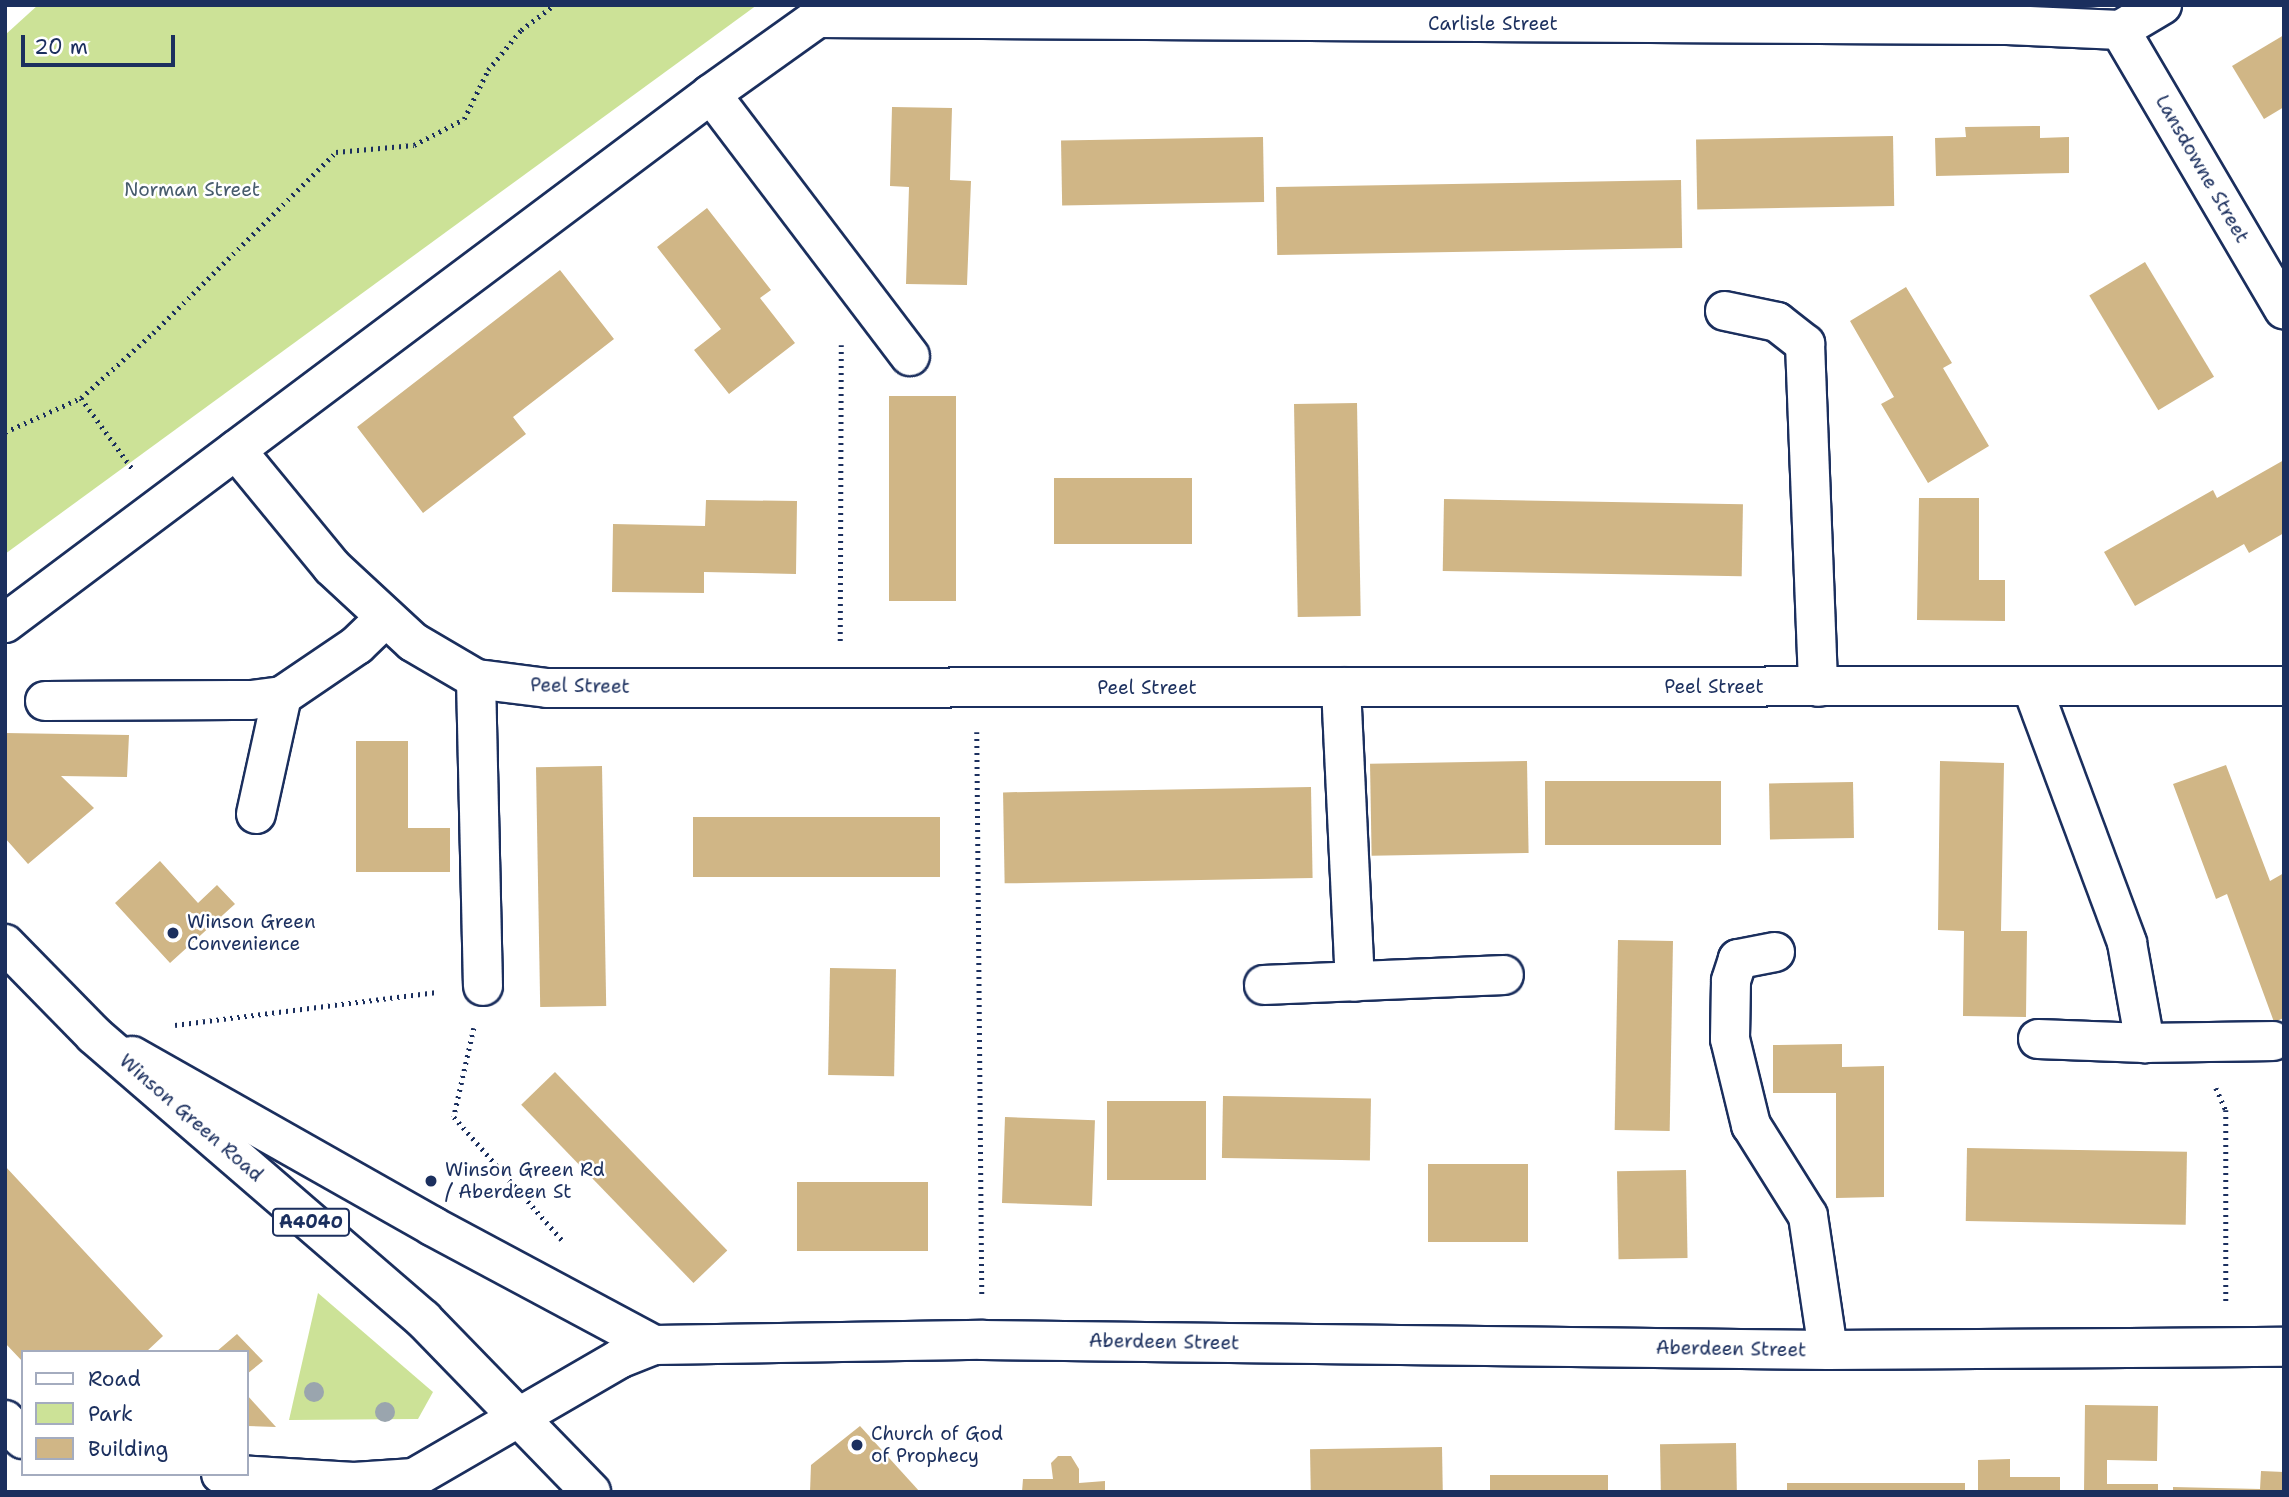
<!DOCTYPE html>
<html>
<head>
<meta charset="utf-8">
<style>
	body { margin:0 }
	#map { position:relative; width:2289px; height:1497px; overflow:hidden; background:#fff; font-family:"Shantell Sans",sans-serif }
	div>[style] { position:absolute }
	.green>* { inset:0; background:#cce297 }
	.building>* { inset:0; background:#d0b686; transform-origin:0 0 }
	.path>* { height:4.5px; margin-top:-2.25px; transform-origin:0; background:repeating-linear-gradient(90deg,#1b2f5e 0 2px,transparent 0 7px) }
	.roads { filter:drop-shadow(2px 0 #1b2f5e) drop-shadow(-2px 0 #1b2f5e) drop-shadow(0 2px #1b2f5e) drop-shadow(0 -2px #1b2f5e) }
	.minor>* { height:38px; margin:-19px; padding:0 19px; transform-origin:19px; border-radius:19px; background:#fff }
	.major>* { height:38px; margin:-19px; padding:0 19px; transform-origin:19px; border-radius:19px; background:#fff }
	.trees>* { width:20px; height:20px; margin:-10px; border-radius:50%; background:#9aa5ae }
	.dots>* { width:19px; height:19px; translate:-50% -50%; box-sizing:border-box; border:4px solid #fff; border-radius:50% }
	span { translate:-50% -50%; white-space:nowrap; text-align:center; line-height:1.15; -webkit-text-stroke:5px #fff; paint-order:stroke }
	.shield-label span { padding:2px 5px; background:#fff; border:2px solid; border-radius:5px; -webkit-text-stroke-width:0 }
	.shield-label { font-size:18px; color:#1b2f5e; font-weight:700 }
	.street-label { font-size:19px; color:#1b2f5e }
	.park-label { font-size:19px; color:#475c6c }
	.poi-label { font-size:19px; color:#1b2f5e }
	.left { translate:0 -50%; text-align:left }
	.frame { position:absolute; inset:0; border:7px solid #1b2f5e; pointer-events:none }
	.legend { position:absolute; left:21px; top:1350px; width:228px; height:126px; box-sizing:border-box; background:#fff; border:2px solid #a4acbf; margin:0; padding:9px 12px; list-style:none; font-size:21px; color:#1b2f5e }
	.legend li { display:flex; align-items:center; gap:14px; height:35px }
	.legend b { width:35px; border:2px solid #a4acbf }
	.scale { position:absolute; left:21px; top:35px; width:154px; height:32px; box-sizing:border-box; border:4px solid #1b2f5e; border-top:0; padding-left:9px; font-size:21px; line-height:24px; white-space:nowrap; color:#1b2f5e; -webkit-text-stroke:5px #fff; paint-order:stroke }
</style>
</head>
<body>
<div id="map">
	<div class="green">
		<div style="clip-path:polygon(38px 5px,757px 5px,5px 554px,5px 35px)"></div>
		<div style="clip-path:polygon(318px 1293px,433px 1392px,418px 1419px,289px 1420px)"></div>
	</div>
	<div class="building">
		<div style="clip-path:polygon(2284px 35px,2284px 107px,2264px 119px,2232px 66px)"></div>
		<div style="clip-path:polygon(892px 107px,952px 108px,950px 180px,971px 181px,967px 285px,906px 284px,909px 187px,890px 186px)"></div>
		<div style="clip-path:polygon(2040px 126px,2040px 138px,2069px 137px,2069px 173px,1936px 176px,1935px 138px,1966px 137px,1965px 127px)"></div>
		<div style="left:1893px;top:136px;width:70px;height:197px;rotate:89deg"></div>
		<div style="left:1263px;top:137px;width:65px;height:202px;rotate:89deg"></div>
		<div style="left:1681px;top:180px;width:68px;height:405px;rotate:89deg"></div>
		<div style="clip-path:polygon(707px 208px,771px 290px,760px 298px,795px 343px,729px 394px,694px 350px,721px 329px,657px 247px)"></div>
		<div style="left:2145px;top:262px;width:134px;height:65px;rotate:59deg"></div>
		<div style="clip-path:polygon(560px 270px,614px 339px,513px 417px,526px 434px,423px 513px,357px 427px)"></div>
		<div style="clip-path:polygon(1906px 287px,1952px 363px,1943px 368px,1989px 446px,1928px 483px,1881px 404px,1894px 397px,1850px 321px)"></div>
		<div style="left:889px;top:396px;width:67px;height:205px"></div>
		<div style="left:1357px;top:403px;width:213px;height:63px;rotate:89deg"></div>
		<div style="clip-path:polygon(2284px 460px,2284px 533px,2249px 553px,2244px 544px,2135px 606px,2104px 552px,2213px 490px,2217px 498px)"></div>
		<div style="left:1054px;top:478px;width:138px;height:66px"></div>
		<div style="clip-path:polygon(1919px 498px,1979px 498px,1979px 580px,2005px 580px,2005px 621px,1917px 620px)"></div>
		<div style="left:1444px;top:499px;width:299px;height:72px;rotate:1deg"></div>
		<div style="clip-path:polygon(706px 500px,797px 501px,796px 574px,704px 572px,704px 593px,612px 592px,613px 524px,705px 526px)"></div>
		<div style="clip-path:polygon(5px 733px,129px 735px,127px 777px,61px 776px,94px 808px,28px 864px,5px 838px)"></div>
		<div style="clip-path:polygon(356px 741px,408px 741px,408px 828px,450px 828px,450px 872px,356px 872px)"></div>
		<div style="left:1527px;top:761px;width:92px;height:157px;rotate:89deg"></div>
		<div style="clip-path:polygon(1940px 761px,2004px 763px,2001px 931px,2027px 931px,2026px 1017px,1963px 1016px,1964px 931px,1938px 930px)"></div>
		<div style="clip-path:polygon(2226px 765px,2270px 881px,2284px 873px,2284px 1018px,2274px 1022px,2227px 894px,2216px 899px,2173px 784px)"></div>
		<div style="left:602px;top:766px;width:240px;height:66px;rotate:89deg"></div>
		<div style="left:1545px;top:781px;width:176px;height:64px"></div>
		<div style="left:1853px;top:782px;width:56px;height:84px;rotate:89deg"></div>
		<div style="left:1311px;top:787px;width:91px;height:308px;rotate:89deg"></div>
		<div style="left:693px;top:817px;width:247px;height:60px"></div>
		<div style="clip-path:polygon(160px 861px,198px 903px,217px 885px,235px 904px,170px 963px,115px 903px)"></div>
		<div style="left:1618px;top:940px;width:55px;height:190px;rotate:1deg"></div>
		<div style="left:830px;top:968px;width:66px;height:107px;rotate:1deg"></div>
		<div style="clip-path:polygon(1842px 1044px,1842px 1067px,1884px 1066px,1884px 1197px,1836px 1198px,1836px 1093px,1773px 1093px,1773px 1045px)"></div>
		<div style="left:555px;top:1072px;width:248px;height:47px;rotate:46deg"></div>
		<div style="left:1223px;top:1096px;width:148px;height:62px;rotate:1deg"></div>
		<div style="left:1107px;top:1101px;width:99px;height:79px"></div>
		<div style="left:1005px;top:1117px;width:90px;height:86px;rotate:2deg"></div>
		<div style="left:1967px;top:1148px;width:220px;height:73px;rotate:1deg"></div>
		<div style="left:1528px;top:1164px;width:78px;height:100px;rotate:90deg"></div>
		<div style="clip-path:polygon(5px 1166px,163px 1336px,146px 1352px,23px 1352px,23px 1362px,5px 1343px)"></div>
		<div style="left:1686px;top:1170px;width:88px;height:69px;rotate:89deg"></div>
		<div style="left:928px;top:1182px;width:69px;height:131px;rotate:90deg"></div>
		<div style="clip-path:polygon(237px 1334px,263px 1361px,247px 1374px,247px 1352px,216px 1352px)"></div>
		<div style="clip-path:polygon(247px 1395px,276px 1427px,247px 1426px)"></div>
		<div style="clip-path:polygon(2085px 1405px,2158px 1406px,2157px 1461px,2107px 1460px,2107px 1484px,2158px 1484px,2158px 1492px,2084px 1492px)"></div>
		<div style="clip-path:polygon(860px 1426px,920px 1492px,810px 1492px,811px 1465px)"></div>
		<div style="left:1736px;top:1443px;width:49px;height:76px;rotate:89deg"></div>
		<div style="left:1442px;top:1447px;width:45px;height:132px;rotate:89deg"></div>
		<div style="clip-path:polygon(1058px 1456px,1071px 1456px,1079px 1469px,1079px 1483px,1105px 1481px,1105px 1492px,1022px 1492px,1023px 1479px,1053px 1479px,1051px 1463px)"></div>
		<div style="clip-path:polygon(2010px 1459px,2010px 1477px,2060px 1477px,2060px 1492px,1978px 1492px,1978px 1460px)"></div>
		<div style="clip-path:polygon(2261px 1471px,2284px 1472px,2284px 1492px,2173px 1492px,2173px 1487px,2260px 1489px)"></div>
		<div style="left:1608px;top:1475px;width:17px;height:118px;rotate:90deg"></div>
		<div style="left:1787px;top:1483px;width:178px;height:9px"></div>
	</div>
	<div class="path">
		<div style="left:81px;top:398px;width:90px;rotate:54deg"></div>
		<div style="left:5px;top:432px;width:83px;rotate:-24.1deg"></div>
		<div style="left:81px;top:398px;width:97px;rotate:-42.1deg"></div>
		<div style="left:153px;top:333px;width:257px;rotate:-44.7deg"></div>
		<div style="left:336px;top:152px;width:78px;rotate:-5.1deg"></div>
		<div style="left:414px;top:145px;width:56px;rotate:-27.5deg"></div>
		<div style="left:464px;top:119px;width:55px;rotate:-63.9deg"></div>
		<div style="left:488px;top:70px;width:52px;rotate:-50.5deg"></div>
		<div style="left:521px;top:30px;width:41px;rotate:-37.1deg"></div>
		<div style="left:840px;top:641px;width:296px;rotate:-89.8deg"></div>
		<div style="left:977px;top:732px;width:562px;rotate:89.49deg"></div>
		<div style="left:175px;top:1025px;width:264px;rotate:-7.2deg"></div>
		<div style="left:474px;top:1028px;width:91px;rotate:102.7deg"></div>
		<div style="left:454px;top:1117px;width:167px;rotate:48.7deg"></div>
		<div style="left:2216px;top:1088px;width:24px;rotate:66deg"></div>
		<div style="left:2226px;top:1110px;width:191px;rotate:90deg"></div>
	</div>
	<div class="roads">
		<div class="minor">
			<div style="left:818px;top:18px;width:1189px;rotate:0.34deg"></div>
			<div style="left:2007px;top:25px;width:113px;rotate:2.5deg"></div>
			<div style="left:2120px;top:30px;width:49px;rotate:-30.8deg"></div>
			<div style="left:2120px;top:30px;width:324px;rotate:59.6deg"></div>
			<div style="left:711px;top:94px;width:329px;rotate:52.8deg"></div>
			<div style="left:1725px;top:311px;width:53px;rotate:11.9deg"></div>
			<div style="left:1777px;top:322px;width:36px;rotate:38deg"></div>
			<div style="left:1805px;top:344px;width:343px;rotate:87.8deg"></div>
			<div style="left:236px;top:450px;width:151px;rotate:50.6deg"></div>
			<div style="left:332px;top:567px;width:110px;rotate:42.8deg"></div>
			<div style="left:413px;top:642px;width:73px;rotate:30.4deg"></div>
			<div style="left:476px;top:679px;width:72px;rotate:7.2deg"></div>
			<div style="left:547px;top:688px;width:1737px;rotate:-0.07deg"></div>
			<div style="left:5px;top:623px;width:882px;rotate:-36.84deg"></div>
			<div style="left:711px;top:94px;width:153px;rotate:-35.5deg"></div>
			<div style="left:476px;top:679px;width:307px;rotate:88.7deg"></div>
			<div style="left:1341px;top:687px;width:295px;rotate:87.3deg"></div>
			<div style="left:2032px;top:687px;width:273px;rotate:69.6deg"></div>
			<div style="left:2127px;top:943px;width:102px;rotate:79.8deg"></div>
			<div style="left:45px;top:701px;width:206px;rotate:-0.3deg"></div>
			<div style="left:251px;top:700px;width:31px;rotate:-7deg"></div>
			<div style="left:256px;top:814px;width:121px;rotate:-77.6deg"></div>
			<div style="left:282px;top:696px;width:91px;rotate:-34.2deg"></div>
			<div style="left:357px;top:645px;width:40px;rotate:-44deg"></div>
			<div style="left:1775px;top:952px;width:38px;rotate:169deg"></div>
			<div style="left:1738px;top:959px;width:23px;rotate:108deg"></div>
			<div style="left:1731px;top:981px;width:58px;rotate:91deg"></div>
			<div style="left:1730px;top:1039px;width:89px;rotate:76.3deg"></div>
			<div style="left:1751px;top:1125px;width:107px;rotate:57.9deg"></div>
			<div style="left:1808px;top:1216px;width:135px;rotate:81.5deg"></div>
			<div style="left:1264px;top:985px;width:240px;rotate:-2.4deg"></div>
			<div style="left:2038px;top:1039px;width:107px;rotate:2.1deg"></div>
			<div style="left:2145px;top:1043px;width:128px;rotate:-0.9deg"></div>
			<div style="left:132px;top:1056px;width:345px;rotate:29.5deg"></div>
			<div style="left:432px;top:1226px;width:252px;rotate:28.2deg"></div>
			<div style="left:5px;top:1420px;width:26px;rotate:47deg"></div>
			<div style="left:221px;top:1474px;width:133px;rotate:3.4deg"></div>
			<div style="left:354px;top:1482px;width:60px;rotate:-3.8deg"></div>
			<div style="left:414px;top:1478px;width:237px;rotate:-30.1deg"></div>
			<div style="left:619px;top:1359px;width:38px;rotate:-22deg"></div>
			<div style="left:654px;top:1345px;width:329px;rotate:-0.9deg"></div>
			<div style="left:983px;top:1340px;width:845px;rotate:0.68deg"></div>
			<div style="left:1828px;top:1350px;width:456px;rotate:-0.4deg"></div>
		</div>
		<div class="major">
			<div style="left:5px;top:944px;width:127px;rotate:45.6deg"></div>
			<div style="left:94px;top:1035px;width:435px;rotate:40.8deg"></div>
			<div style="left:423px;top:1319px;width:241px;rotate:45.8deg"></div>
		</div>
	</div>
	<div class="trees">
		<div style="left:314px;top:1392px"></div>
		<div style="left:385px;top:1412px"></div>
	</div>
	<div class="dots">
		<div style="left:173px;top:933px;background:#1b2f5e"></div>
		<div style="left:431px;top:1181px;background:#1b2f5e"></div>
		<div style="left:857px;top:1445px;background:#1b2f5e"></div>
	</div>
	<div class="shield-label">
		<span style="left:311px;top:1222px">A4040</span>
	</div>
	<div class="street-label">
		<span style="left:1493px;top:24px">Carlisle Street</span>
		<span style="left:2202px;top:169px;rotate:60deg">Lansdowne Street</span>
		<span style="left:580px;top:686px;rotate:1deg">Peel Street</span>
		<span style="left:1714px;top:687px">Peel Street</span>
		<span style="left:1147px;top:688px">Peel Street</span>
		<span style="left:191px;top:1118px;rotate:41deg">Winson Green Road</span>
		<span style="left:1164px;top:1342px;rotate:1deg">Aberdeen Street</span>
		<span style="left:1731px;top:1349px;rotate:1deg">Aberdeen Street</span>
	</div>
	<div class="park-label">
		<span style="left:192px;top:190px">Norman Street</span>
	</div>
	<div class="poi-label">
		<span class="left" style="left:187px;top:933px">Winson Green<br>Convenience</span>
		<span class="left" style="left:445px;top:1181px">Winson Green Rd<br>/ Aberdeen St</span>
		<span class="left" style="left:871px;top:1445px">Church of God<br>of Prophecy</span>
	</div>
	<div class="frame"></div>
	<ul class="legend">
	<li><b style="height:9px;background:#fff"></b>Road</li>
	<li><b style="height:19px;background:#cce297"></b>Park</li>
	<li><b style="height:19px;background:#d0b686"></b>Building</li>
	</ul>
	<div class="scale">20 m</div>
</div>
</body>
</html>
